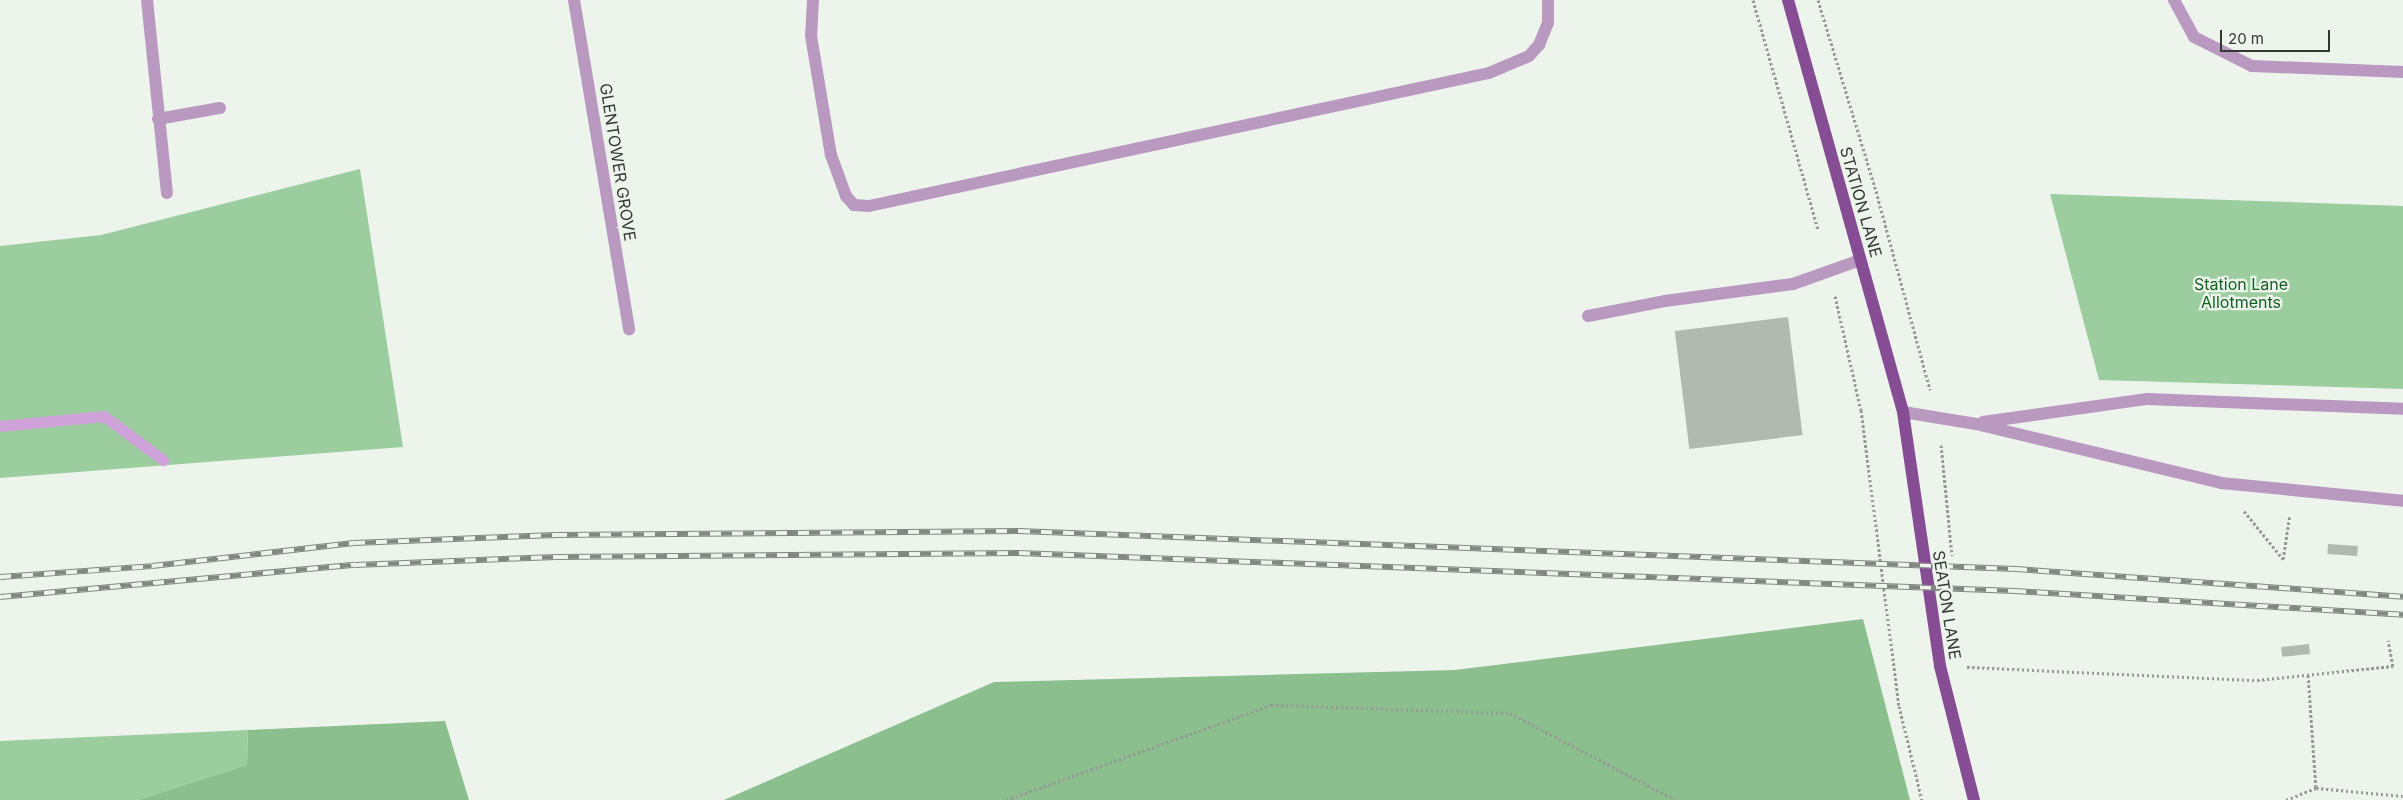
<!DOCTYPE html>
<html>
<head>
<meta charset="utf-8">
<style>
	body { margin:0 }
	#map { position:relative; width:2403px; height:800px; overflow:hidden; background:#ecf4ec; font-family:Inter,sans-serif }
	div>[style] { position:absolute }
	.green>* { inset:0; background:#9ccd9f }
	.forest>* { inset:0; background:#8bbf8e }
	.stream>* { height:11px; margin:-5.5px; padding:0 5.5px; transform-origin:5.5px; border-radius:5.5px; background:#cfa3d9 }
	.building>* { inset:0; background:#b1b9b1; transform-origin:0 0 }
	.path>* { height:3px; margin-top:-1.5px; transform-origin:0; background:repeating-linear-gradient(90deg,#949a94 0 2.5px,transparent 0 5px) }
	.minor>* { height:12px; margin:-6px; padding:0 6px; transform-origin:6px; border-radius:6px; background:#b999c0 }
	.major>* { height:12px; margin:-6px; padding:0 6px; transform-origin:6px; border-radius:6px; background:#874d94 }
	.rail>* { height:5.5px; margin-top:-2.75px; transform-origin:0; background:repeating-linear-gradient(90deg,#ecf4ec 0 11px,#828782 0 22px); box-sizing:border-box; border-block:1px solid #828782 }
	span { translate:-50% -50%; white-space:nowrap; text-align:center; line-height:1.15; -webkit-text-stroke:4.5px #ecf4ec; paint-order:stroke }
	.street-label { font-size:16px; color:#333633 }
	.park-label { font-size:16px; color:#135f22 }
	.scale { position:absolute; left:2220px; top:30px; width:110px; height:22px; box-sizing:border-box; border:2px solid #333633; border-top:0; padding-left:6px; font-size:15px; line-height:18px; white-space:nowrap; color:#333633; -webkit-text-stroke:4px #ecf4ec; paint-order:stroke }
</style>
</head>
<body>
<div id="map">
	<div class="green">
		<div style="clip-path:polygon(360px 169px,403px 447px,0 478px,0 246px,101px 235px)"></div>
		<div style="clip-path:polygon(2050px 194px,2403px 206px,2403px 389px,2099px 380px)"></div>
		<div style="clip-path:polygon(248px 730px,247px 765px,137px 800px,0 800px,0 741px)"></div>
	</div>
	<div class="forest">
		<div style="clip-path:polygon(1863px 619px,1910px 800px,724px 800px,994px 682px,1455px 670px)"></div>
		<div style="clip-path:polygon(445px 721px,469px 800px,137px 800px,247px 765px,248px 730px)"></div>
	</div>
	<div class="stream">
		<div style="left:0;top:426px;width:104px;rotate:-5.5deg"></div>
		<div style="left:104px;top:416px;width:74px;rotate:36.7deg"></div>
	</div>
	<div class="building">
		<div style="left:1788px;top:317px;width:119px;height:114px;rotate:83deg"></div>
		<div style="left:2328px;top:544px;width:30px;height:10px;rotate:4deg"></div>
		<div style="left:2309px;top:644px;width:10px;height:28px;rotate:84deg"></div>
	</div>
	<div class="path">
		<div style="left:1753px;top:0;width:238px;rotate:74.2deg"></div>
		<div style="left:1818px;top:0;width:200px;rotate:73.1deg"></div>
		<div style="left:1876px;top:191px;width:206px;rotate:74.8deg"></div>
		<div style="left:1835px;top:296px;width:117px;rotate:77.2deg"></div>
		<div style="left:1861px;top:410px;width:298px;rotate:82.7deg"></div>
		<div style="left:1899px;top:706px;width:97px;rotate:76.3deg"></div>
		<div style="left:1941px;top:445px;width:111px;rotate:84.3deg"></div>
		<div style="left:2244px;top:511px;width:62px;rotate:50.9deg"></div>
		<div style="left:2283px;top:559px;width:45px;rotate:-81deg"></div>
		<div style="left:1967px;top:667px;width:290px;rotate:2.6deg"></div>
		<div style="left:2257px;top:680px;width:137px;rotate:-5.9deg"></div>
		<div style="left:2393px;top:666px;width:26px;rotate:-101deg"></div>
		<div style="left:2308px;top:675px;width:113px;rotate:86deg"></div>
		<div style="left:1006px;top:800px;width:282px;rotate:-19.7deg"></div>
		<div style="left:1271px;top:705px;width:239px;rotate:1.9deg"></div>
		<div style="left:1510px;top:713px;width:187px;rotate:27.7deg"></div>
		<div style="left:2286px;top:800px;width:32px;rotate:-22deg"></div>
		<div style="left:2316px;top:788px;width:87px;rotate:5.3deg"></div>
	</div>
	<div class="minor">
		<div style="left:147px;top:0;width:194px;rotate:84.1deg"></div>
		<div style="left:574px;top:0;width:334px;rotate:80.5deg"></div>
		<div style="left:813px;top:0;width:36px;rotate:93deg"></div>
		<div style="left:811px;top:36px;width:121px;rotate:80.5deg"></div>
		<div style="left:831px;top:155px;width:44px;rotate:69.9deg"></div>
		<div style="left:846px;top:196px;width:12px;rotate:48deg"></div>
		<div style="left:854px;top:205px;width:15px;rotate:4deg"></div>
		<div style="left:869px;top:206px;width:634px;rotate:-12.11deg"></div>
		<div style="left:1489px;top:73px;width:43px;rotate:-23deg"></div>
		<div style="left:1529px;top:56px;width:15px;rotate:-48deg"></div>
		<div style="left:1539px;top:45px;width:24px;rotate:-68deg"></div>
		<div style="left:1548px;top:23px;width:23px;rotate:-90deg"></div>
		<div style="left:2174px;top:0;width:42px;rotate:61.6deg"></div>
		<div style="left:2194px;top:37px;width:65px;rotate:26.6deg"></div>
		<div style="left:2252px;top:66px;width:151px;rotate:2.3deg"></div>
		<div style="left:158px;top:119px;width:63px;rotate:-10.1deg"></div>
		<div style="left:1588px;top:316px;width:78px;rotate:-11deg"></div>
		<div style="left:1665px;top:301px;width:129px;rotate:-7.6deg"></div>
		<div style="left:1793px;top:284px;width:71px;rotate:-19.7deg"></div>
		<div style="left:1903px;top:412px;width:74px;rotate:9.3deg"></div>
		<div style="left:1976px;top:424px;width:252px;rotate:13.5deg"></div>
		<div style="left:2221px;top:483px;width:183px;rotate:5.6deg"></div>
		<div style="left:1983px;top:422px;width:166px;rotate:-8deg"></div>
		<div style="left:2147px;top:399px;width:256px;rotate:2.2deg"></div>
	</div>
	<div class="major">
		<div style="left:1788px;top:0;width:428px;rotate:74.4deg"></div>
		<div style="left:1903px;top:412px;width:257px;rotate:81.7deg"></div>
		<div style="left:1940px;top:666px;width:138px;rotate:75.8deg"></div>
	</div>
	<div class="rail">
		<div style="left:0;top:577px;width:152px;rotate:-4.1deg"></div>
		<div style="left:152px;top:566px;width:203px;rotate:-6.5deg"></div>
		<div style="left:354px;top:543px;width:202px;rotate:-2.3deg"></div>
		<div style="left:556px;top:535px;width:463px;rotate:-0.5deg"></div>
		<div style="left:1019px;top:531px;width:998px;rotate:2.18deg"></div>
		<div style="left:2016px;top:569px;width:388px;rotate:4.1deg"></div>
		<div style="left:0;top:597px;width:356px;rotate:-5.2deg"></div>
		<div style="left:355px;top:565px;width:202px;rotate:-2.3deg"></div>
		<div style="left:557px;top:557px;width:462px;rotate:-0.5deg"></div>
		<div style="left:1019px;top:553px;width:997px;rotate:2.18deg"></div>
		<div style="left:2015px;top:591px;width:389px;rotate:3.5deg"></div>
	</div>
	<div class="street-label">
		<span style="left:618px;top:162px;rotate:81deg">GLENTOWER GROVE</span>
		<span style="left:1861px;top:202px;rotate:74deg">STATION LANE</span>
		<span style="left:1947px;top:605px;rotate:81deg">SEATON LANE</span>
	</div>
	<div class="park-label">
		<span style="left:2241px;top:293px">Station Lane<br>Allotments</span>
	</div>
	<div class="scale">20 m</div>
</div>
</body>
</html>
